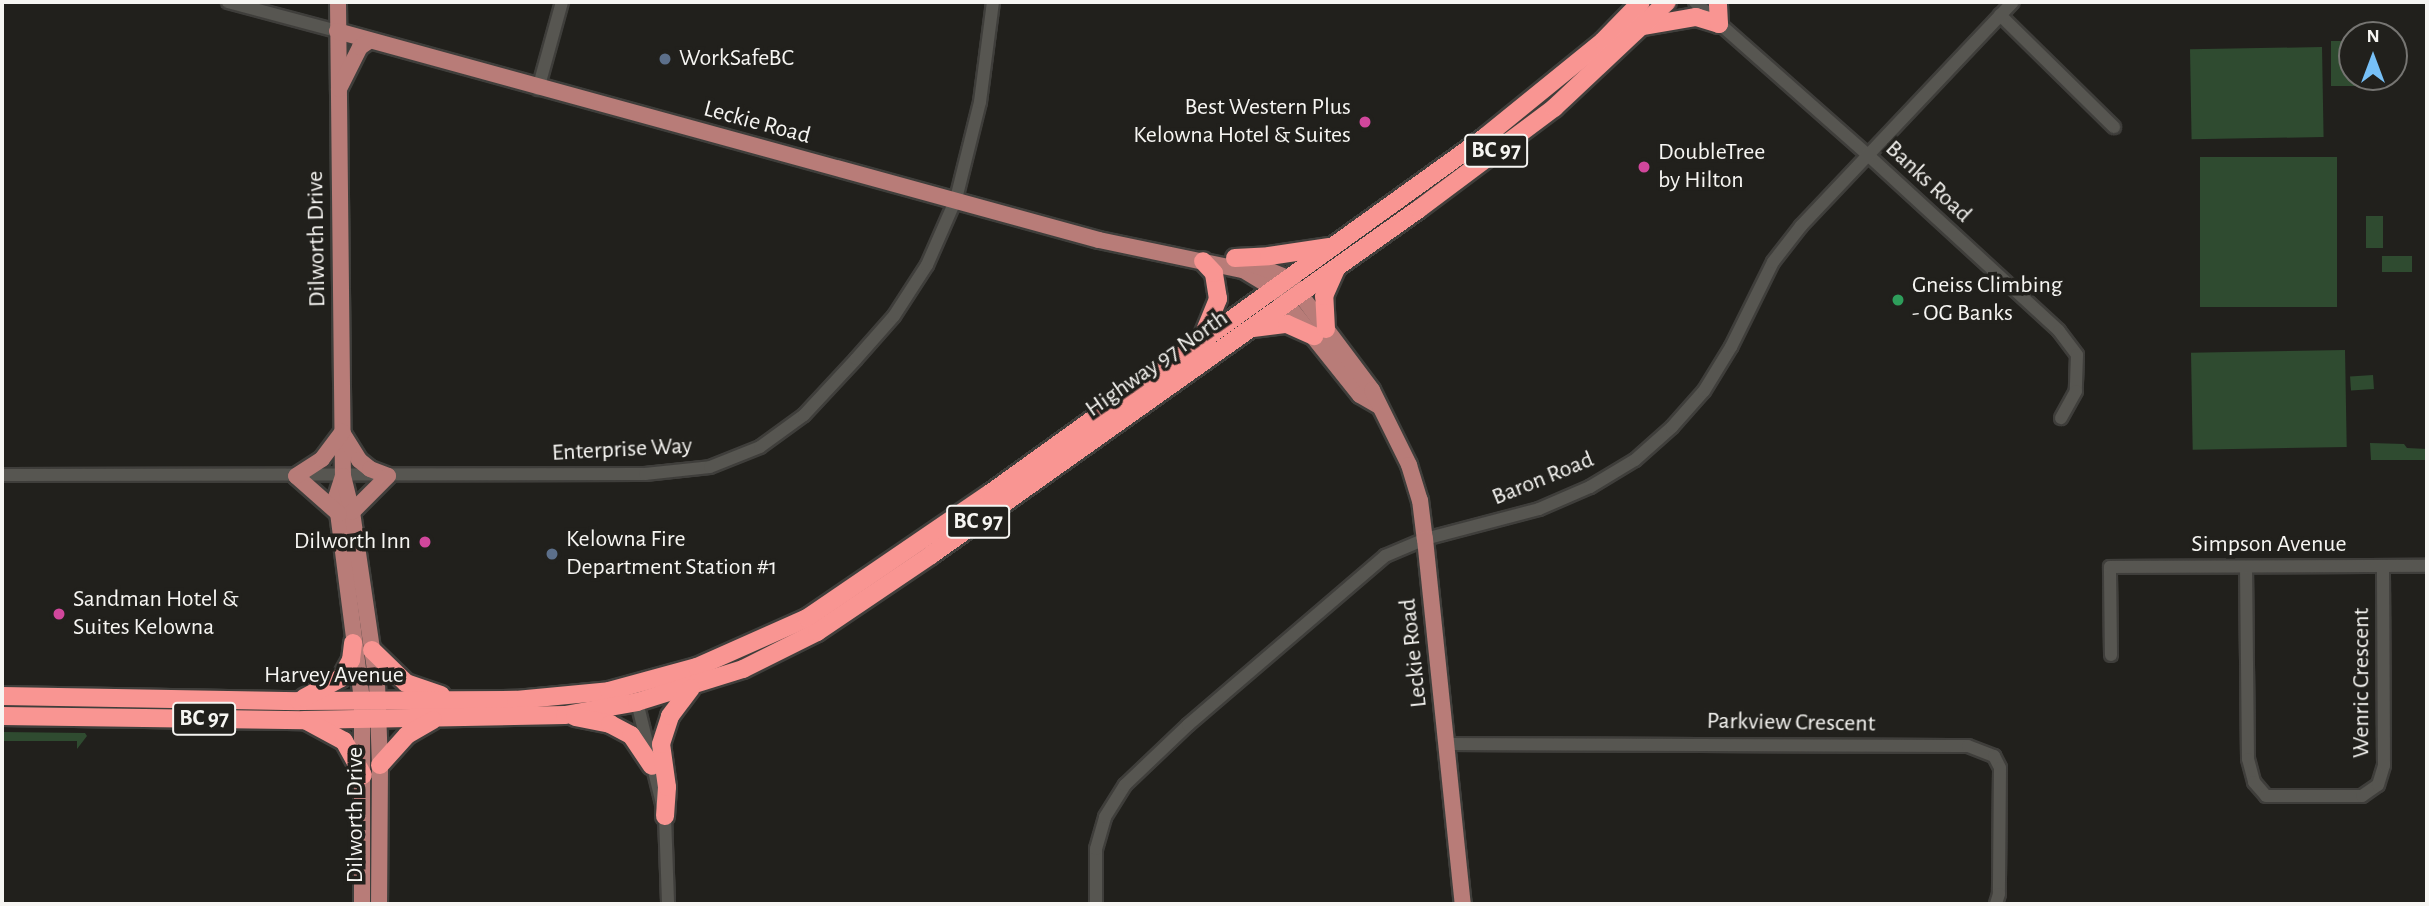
<!DOCTYPE html>
<html>
<head>
<meta charset="utf-8">
<style>
	body { margin:0 }
	#map { position:relative; width:2429px; height:906px; overflow:hidden; background:#21201c; font-family:"Alegreya Sans",sans-serif }
	div>[style] { position:absolute }
	.green>* { inset:0; background:#2f4b30; transform-origin:0 0 }
	.roads { filter:drop-shadow(2px 0 #3f3e3b) drop-shadow(-2px 0 #3f3e3b) drop-shadow(0 2px #3f3e3b) drop-shadow(0 -2px #3f3e3b) }
	.minor>* { height:12px; margin:-6px; padding:0 6px; transform-origin:6px; border-radius:6px; background:#575651 }
	.major>* { height:16px; margin:-8px; padding:0 8px; transform-origin:8px; border-radius:8px; background:#b87c78 }
	.highway>* { height:18px; margin:-9px; padding:0 9px; transform-origin:9px; border-radius:9px; background:#f99592 }
	.dots>* { width:19px; height:19px; translate:-50% -50%; box-sizing:border-box; border:4px solid #21201c; border-radius:50% }
	span { translate:-50% -50%; white-space:nowrap; text-align:center; line-height:1.15; -webkit-text-stroke:7px #21201c; paint-order:stroke }
	.shield-label span { padding:2px 5px; background:#21201c; border:2px solid; border-radius:5px; -webkit-text-stroke-width:0 }
	.shield-label { font-size:23px; color:#f6f5f2; font-weight:700 }
	.poi-label { font-size:24px; color:#f6f5f2 }
	.left { translate:0 -50%; text-align:left }
	.right { translate:-100% -50%; text-align:right }
	.street-label { font-size:24px; color:#f6f5f2 }
	.frame { position:absolute; inset:0; border:4px solid #f6f5f2; pointer-events:none }
	.north { position:absolute; left:2338px; top:21px; width:70px; height:70px; box-sizing:border-box; background:#21201c; border:2px solid #767572; border-radius:50%; rotate:0deg; font-size:19px; font-weight:700; line-height:28px; text-align:center; color:#f6f5f2 }
	.north::after { content:''; display:block; margin:auto; width:24px; height:32px; background:#77c0f7; clip-path:polygon(50% 0,100% 100%,50% 72%,0 100%) }
</style>
</head>
<body>
<div id="map">
	<div class="green">
		<div style="clip-path:polygon(2331px 41px,2352px 41px,2352px 77px,2365px 77px,2365px 86px,2331px 86px)"></div>
		<div style="left:2322px;top:47px;width:90px;height:132px;rotate:89deg"></div>
		<div style="left:2337px;top:157px;width:150px;height:137px;rotate:90deg"></div>
		<div style="left:2366px;top:216px;width:17px;height:32px"></div>
		<div style="left:2412px;top:256px;width:16px;height:30px;rotate:90deg"></div>
		<div style="left:2345px;top:350px;width:97px;height:154px;rotate:89deg"></div>
		<div style="left:2373px;top:375px;width:14px;height:23px;rotate:86deg"></div>
		<div style="clip-path:polygon(2370px 443px,2404px 444px,2407px 448px,2427px 449px,2427px 460px,2371px 460px)"></div>
		<div style="clip-path:polygon(2px 732px,85px 733px,87px 736px,77px 749px,77px 741px,2px 741px)"></div>
	</div>
	<div class="roads">
		<div class="minor">
			<div style="left:228px;top:2px;width:113px;rotate:14.9deg"></div>
			<div style="left:1695px;top:2px;width:232px;rotate:41.5deg"></div>
			<div style="left:1869px;top:156px;width:258px;rotate:42.6deg"></div>
			<div style="left:2059px;top:331px;width:30px;rotate:53deg"></div>
			<div style="left:2077px;top:355px;width:36px;rotate:92deg"></div>
			<div style="left:2076px;top:391px;width:31px;rotate:119deg"></div>
			<div style="left:2000px;top:15px;width:160px;rotate:44.5deg"></div>
			<div style="left:538px;top:89px;width:90px;rotate:-74.6deg"></div>
			<div style="left:2px;top:475px;width:643px;rotate:-0.09deg"></div>
			<div style="left:645px;top:474px;width:65px;rotate:-6.1deg"></div>
			<div style="left:710px;top:467px;width:54px;rotate:-21.8deg"></div>
			<div style="left:760px;top:447px;width:54px;rotate:-36deg"></div>
			<div style="left:804px;top:415px;width:76px;rotate:-47.1deg"></div>
			<div style="left:856px;top:359px;width:57px;rotate:-48.5deg"></div>
			<div style="left:894px;top:316px;width:61px;rotate:-57.1deg"></div>
			<div style="left:927px;top:265px;width:72px;rotate:-66.3deg"></div>
			<div style="left:956px;top:199px;width:100px;rotate:-76.1deg"></div>
			<div style="left:980px;top:102px;width:101px;rotate:-82.6deg"></div>
			<div style="left:2246px;top:567px;width:192px;rotate:89.4deg"></div>
			<div style="left:2248px;top:759px;width:24px;rotate:75deg"></div>
			<div style="left:2254px;top:782px;width:18px;rotate:49deg"></div>
			<div style="left:2266px;top:796px;width:96px"></div>
			<div style="left:2362px;top:796px;width:19px;rotate:-35deg"></div>
			<div style="left:2378px;top:785px;width:21px;rotate:-73deg"></div>
			<div style="left:2384px;top:765px;width:199px;rotate:-90.3deg"></div>
			<div style="left:2111px;top:655px;width:88px;rotate:-90.7deg"></div>
			<div style="left:2110px;top:567px;width:317px;rotate:-0.2deg"></div>
			<div style="left:637px;top:702px;width:117px;rotate:76.2deg"></div>
			<div style="left:665px;top:816px;width:88px;rotate:88deg"></div>
			<div style="left:1447px;top:744px;width:521px;rotate:0.22deg"></div>
			<div style="left:1968px;top:746px;width:28px;rotate:21deg"></div>
			<div style="left:1994px;top:756px;width:13px;rotate:63deg"></div>
			<div style="left:2000px;top:768px;width:126px;rotate:90.5deg"></div>
			<div style="left:1999px;top:894px;width:10px;rotate:107deg"></div>
			<div style="left:1096px;top:904px;width:55px;rotate:-90deg"></div>
			<div style="left:1096px;top:849px;width:33px;rotate:-74deg"></div>
			<div style="left:1105px;top:817px;width:38px;rotate:-58deg"></div>
			<div style="left:1125px;top:785px;width:87px;rotate:-43.6deg"></div>
			<div style="left:1188px;top:725px;width:260px;rotate:-40.6deg"></div>
			<div style="left:1385px;top:556px;width:43px;rotate:-23deg"></div>
			<div style="left:1425px;top:539px;width:118px;rotate:-14.7deg"></div>
			<div style="left:1539px;top:509px;width:56px;rotate:-23.3deg"></div>
			<div style="left:1590px;top:487px;width:52px;rotate:-31deg"></div>
			<div style="left:1635px;top:460px;width:50px;rotate:-41.7deg"></div>
			<div style="left:1672px;top:427px;width:48px;rotate:-48.4deg"></div>
			<div style="left:1704px;top:391px;width:52px;rotate:-58.5deg"></div>
			<div style="left:1731px;top:347px;width:95px;rotate:-63.7deg"></div>
			<div style="left:1773px;top:262px;width:46px;rotate:-52.1deg"></div>
			<div style="left:1801px;top:226px;width:308px;rotate:-46.6deg"></div>
		</div>
		<div class="major">
			<div style="left:338px;top:2px;width:474px;rotate:89.4deg"></div>
			<div style="left:343px;top:476px;width:22px;rotate:108deg"></div>
			<div style="left:336px;top:497px;width:206px;rotate:82.7deg"></div>
			<div style="left:362px;top:701px;width:203px;rotate:90deg"></div>
			<div style="left:337px;top:31px;width:790px;rotate:15.34deg"></div>
			<div style="left:1099px;top:240px;width:147px;rotate:11.8deg"></div>
			<div style="left:1243px;top:270px;width:37px;rotate:31deg"></div>
			<div style="left:1275px;top:289px;width:136px;rotate:51.3deg"></div>
			<div style="left:1360px;top:395px;width:22px;rotate:30deg"></div>
			<div style="left:339px;top:89px;width:47px;rotate:-63.4deg"></div>
			<div style="left:360px;top:47px;width:11px;rotate:-34deg"></div>
			<div style="left:1240px;top:259px;width:52px;rotate:21.6deg"></div>
			<div style="left:1288px;top:278px;width:140px;rotate:53.1deg"></div>
			<div style="left:1372px;top:390px;width:84px;rotate:63.7deg"></div>
			<div style="left:1409px;top:465px;width:37px;rotate:73deg"></div>
			<div style="left:1420px;top:500px;width:39px;rotate:83deg"></div>
			<div style="left:1425px;top:539px;width:367px;rotate:84.1deg"></div>
			<div style="left:343px;top:434px;width:31px;rotate:58deg"></div>
			<div style="left:359px;top:460px;width:14px;rotate:39deg"></div>
			<div style="left:370px;top:469px;width:19px;rotate:21deg"></div>
			<div style="left:343px;top:476px;width:37px;rotate:76deg"></div>
			<div style="left:352px;top:512px;width:173px;rotate:81.7deg"></div>
			<div style="left:377px;top:683px;width:82px;rotate:87.9deg"></div>
			<div style="left:380px;top:765px;width:139px;rotate:90.4deg"></div>
			<div style="left:352px;top:512px;width:51px;rotate:-45deg"></div>
			<div style="left:339px;top:514px;width:57px;rotate:-138.5deg"></div>
			<div style="left:296px;top:476px;width:31px;rotate:-33deg"></div>
			<div style="left:322px;top:459px;width:34px;rotate:-53deg"></div>
		</div>
		<div class="highway">
			<div style="left:1644px;top:26px;width:53px;rotate:-9.8deg"></div>
			<div style="left:1696px;top:17px;width:24px;rotate:17deg"></div>
			<div style="left:1719px;top:24px;width:22px;rotate:-93deg"></div>
			<div style="left:1235px;top:258px;width:34px;rotate:-3deg"></div>
			<div style="left:1269px;top:256px;width:61px;rotate:-8.5deg"></div>
			<div style="left:1253px;top:328px;width:34px;rotate:-7deg"></div>
			<div style="left:1287px;top:324px;width:30px;rotate:24deg"></div>
			<div style="left:1326px;top:329px;width:33px;rotate:-93deg"></div>
			<div style="left:1324px;top:296px;width:30px;rotate:-66deg"></div>
			<div style="left:1200px;top:343px;width:48px;rotate:-67.8deg"></div>
			<div style="left:1218px;top:299px;width:26px;rotate:-99deg"></div>
			<div style="left:1214px;top:273px;width:16px;rotate:-133deg"></div>
			<div style="left:372px;top:650px;width:47px;rotate:44.1deg"></div>
			<div style="left:406px;top:683px;width:37px;rotate:19deg"></div>
			<div style="left:2px;top:696px;width:297px;rotate:1deg"></div>
			<div style="left:299px;top:701px;width:217px;rotate:-0.3deg"></div>
			<div style="left:516px;top:700px;width:93px;rotate:-5.5deg"></div>
			<div style="left:609px;top:691px;width:91px;rotate:-15.3deg"></div>
			<div style="left:697px;top:667px;width:120px;rotate:-24deg"></div>
			<div style="left:807px;top:618px;width:220px;rotate:-34.3deg"></div>
			<div style="left:989px;top:494px;width:611px;rotate:-35.74deg"></div>
			<div style="left:1485px;top:137px;width:152px;rotate:-39.1deg"></div>
			<div style="left:1603px;top:41px;width:54px;rotate:-45.7deg"></div>
			<div style="left:304px;top:698px;width:42px;rotate:-28.4deg"></div>
			<div style="left:341px;top:678px;width:21px;rotate:-61deg"></div>
			<div style="left:351px;top:660px;width:17px;rotate:-83deg"></div>
			<div style="left:2px;top:716px;width:302px;rotate:0.8deg"></div>
			<div style="left:304px;top:720px;width:261px;rotate:-1.1deg"></div>
			<div style="left:565px;top:715px;width:73px;rotate:-10.2deg"></div>
			<div style="left:637px;top:702px;width:111px;rotate:-17.3deg"></div>
			<div style="left:743px;top:669px;width:83px;rotate:-26.6deg"></div>
			<div style="left:817px;top:632px;width:138px;rotate:-34deg"></div>
			<div style="left:931px;top:555px;width:598px;rotate:-35.34deg"></div>
			<div style="left:1419px;top:209px;width:169px;rotate:-36.8deg"></div>
			<div style="left:1554px;top:108px;width:155px;rotate:-43.2deg"></div>
			<div style="left:575px;top:717px;width:36px;rotate:11deg"></div>
			<div style="left:610px;top:724px;width:24px;rotate:28deg"></div>
			<div style="left:631px;top:735px;width:37px;rotate:56deg"></div>
			<div style="left:307px;top:721px;width:42px;rotate:28.4deg"></div>
			<div style="left:344px;top:741px;width:39px;rotate:61deg"></div>
			<div style="left:380px;top:765px;width:40px;rotate:-48deg"></div>
			<div style="left:407px;top:735px;width:30px;rotate:-30deg"></div>
			<div style="left:665px;top:816px;width:29px;rotate:-86deg"></div>
			<div style="left:667px;top:787px;width:43px;rotate:-97.9deg"></div>
			<div style="left:661px;top:744px;width:29px;rotate:-72deg"></div>
			<div style="left:670px;top:716px;width:35px;rotate:-53deg"></div>
		</div>
	</div>
	<div class="dots">
		<div style="left:665px;top:59px;background:#5c6f8a"></div>
		<div style="left:1365px;top:122px;background:#d1479c"></div>
		<div style="left:1644px;top:167px;background:#d1479c"></div>
		<div style="left:1898px;top:300px;background:#2e9e5b"></div>
		<div style="left:425px;top:542px;background:#d1479c"></div>
		<div style="left:552px;top:554px;background:#5c6f8a"></div>
		<div style="left:59px;top:614px;background:#d1479c"></div>
	</div>
	<div class="shield-label">
		<span style="left:1496px;top:151px">BC 97</span>
		<span style="left:978px;top:522px">BC 97</span>
		<span style="left:204px;top:719px">BC 97</span>
	</div>
	<div class="poi-label">
		<span class="left" style="left:679px;top:59px">WorkSafeBC</span>
		<span class="right" style="left:1351px;top:122px">Best Western Plus<br>Kelowna Hotel &amp; Suites</span>
		<span class="left" style="left:1658px;top:167px">DoubleTree<br>by Hilton</span>
		<span class="left" style="left:1912px;top:300px">Gneiss Climbing<br>- OG Banks</span>
		<span class="left" style="left:566px;top:554px">Kelowna Fire<br>Department Station #1</span>
		<span class="right" style="left:411px;top:542px">Dilworth Inn</span>
		<span class="left" style="left:73px;top:614px">Sandman Hotel &amp;<br>Suites Kelowna</span>
	</div>
	<div class="street-label">
		<span style="left:757px;top:123px;rotate:15deg">Leckie Road</span>
		<span style="left:1928px;top:182px;rotate:43deg">Banks Road</span>
		<span style="left:317px;top:239px;rotate:-91deg">Dilworth Drive</span>
		<span style="left:1157px;top:364px;rotate:-35deg">Highway 97 North</span>
		<span style="left:622px;top:450px;rotate:-3deg">Enterprise Way</span>
		<span style="left:1543px;top:479px;rotate:-22deg">Baron Road</span>
		<span style="left:2269px;top:545px">Simpson Avenue</span>
		<span style="left:1414px;top:653px;rotate:-96deg">Leckie Road</span>
		<span style="left:334px;top:676px">Harvey Avenue</span>
		<span style="left:2362px;top:683px;rotate:-90deg">Wenric Crescent</span>
		<span style="left:1791px;top:723px;rotate:1deg">Parkview Crescent</span>
		<span style="left:356px;top:815px;rotate:-90deg">Dilworth Drive</span>
	</div>
	<div class="frame"></div>
	<div class="north">N</div>
</div>
</body>
</html>
